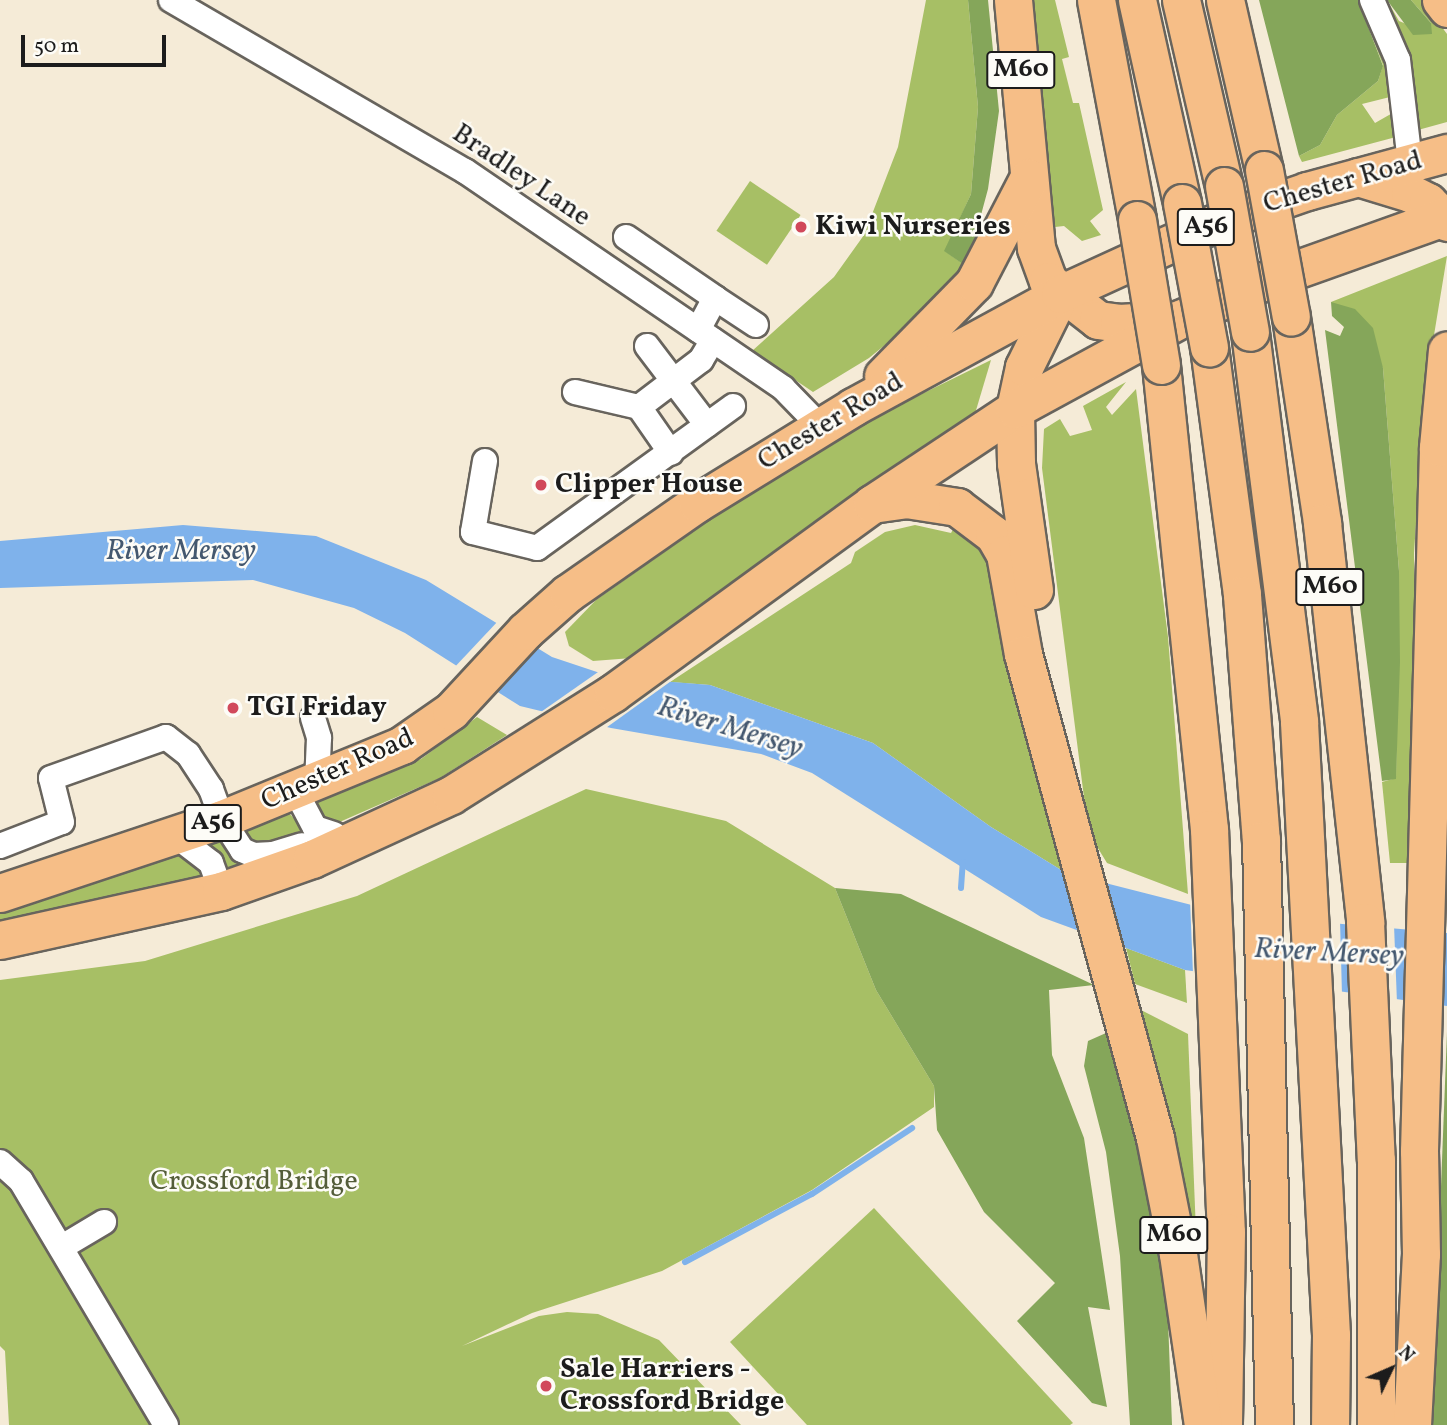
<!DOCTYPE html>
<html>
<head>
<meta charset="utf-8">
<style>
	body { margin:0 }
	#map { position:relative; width:1447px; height:1425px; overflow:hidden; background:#f5ebd7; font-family:Vollkorn,serif }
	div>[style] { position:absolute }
	.green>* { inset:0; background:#a7bf65; transform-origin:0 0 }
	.forest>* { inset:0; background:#85a65a }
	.water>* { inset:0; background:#7fb2eb }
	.pier>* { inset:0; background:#f5ebd7 }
	.stream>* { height:6px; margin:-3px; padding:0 3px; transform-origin:3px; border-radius:3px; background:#7fb2eb }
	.roads { filter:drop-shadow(2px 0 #68645d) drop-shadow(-2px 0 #68645d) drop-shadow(0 2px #68645d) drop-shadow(0 -2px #68645d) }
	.minor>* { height:24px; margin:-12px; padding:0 12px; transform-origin:12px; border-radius:12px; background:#fff }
	.highway>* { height:37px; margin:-18.5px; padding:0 18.5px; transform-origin:18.5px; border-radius:18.5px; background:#f6be87 }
	.bridges { filter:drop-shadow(2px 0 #68645d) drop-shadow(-2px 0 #68645d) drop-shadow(0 2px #68645d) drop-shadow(0 -2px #68645d) }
	.highway-bridge>* { height:37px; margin:-18.5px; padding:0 18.5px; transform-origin:18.5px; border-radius:18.5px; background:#f6be87 }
	.dots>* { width:19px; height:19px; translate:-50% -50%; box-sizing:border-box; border:4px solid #fdfcf7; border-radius:50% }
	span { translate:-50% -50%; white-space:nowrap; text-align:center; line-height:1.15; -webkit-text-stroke:5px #fdfcf7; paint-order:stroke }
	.shield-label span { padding:2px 5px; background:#fdfcf7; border:2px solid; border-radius:5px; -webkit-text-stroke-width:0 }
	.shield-label { font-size:26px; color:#1c1c1c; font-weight:700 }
	.street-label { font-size:28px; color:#1c1c1c }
	.poi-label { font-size:28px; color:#1c1c1c; font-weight:700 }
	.left { translate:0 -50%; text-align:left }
	.park-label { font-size:28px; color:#545d39 }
	.water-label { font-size:30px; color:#44586f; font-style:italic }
	.north { position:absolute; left:1356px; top:1334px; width:70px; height:70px; -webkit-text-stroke:5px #fdfcf7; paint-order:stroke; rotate:46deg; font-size:19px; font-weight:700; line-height:28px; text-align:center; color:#1c1c1c }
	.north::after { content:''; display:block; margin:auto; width:24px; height:32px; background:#1c1c1c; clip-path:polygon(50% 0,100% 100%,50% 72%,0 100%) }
	.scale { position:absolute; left:21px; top:35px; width:145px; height:32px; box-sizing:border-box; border:4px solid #1c1c1c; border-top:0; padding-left:9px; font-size:21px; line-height:24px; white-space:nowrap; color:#1c1c1c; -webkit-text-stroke:5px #fdfcf7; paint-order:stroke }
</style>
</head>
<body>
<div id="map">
	<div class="green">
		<div style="clip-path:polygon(926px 0,968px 0,978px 107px,971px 194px,945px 251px,967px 267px,918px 318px,869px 358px,813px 392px,752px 351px,834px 277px,864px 235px,898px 147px)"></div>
		<div style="clip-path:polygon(1030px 0,1055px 0,1069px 57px,1062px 59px,1073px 103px,1079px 103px,1103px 210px,1090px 221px,1101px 235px,1082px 241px,1064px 226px,1055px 227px)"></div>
		<div style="clip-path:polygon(1358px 0,1367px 0,1385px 42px,1390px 97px,1362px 104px,1375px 123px,1396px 111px,1396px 137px,1302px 162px,1299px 156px,1320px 145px,1337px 115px,1378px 81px,1383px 65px)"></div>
		<div style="clip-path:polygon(1380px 0,1387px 0,1399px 21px,1431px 34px,1431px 23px,1411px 0,1422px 0,1447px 34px,1447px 122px,1418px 130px)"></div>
		<div style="left:750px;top:181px;width:61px;height:60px;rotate:34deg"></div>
		<div style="clip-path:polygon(1447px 256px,1425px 390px,1414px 553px,1416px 712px,1410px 863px,1390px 863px,1382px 782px,1396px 778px,1399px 571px,1383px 368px,1331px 302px)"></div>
		<div style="clip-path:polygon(991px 360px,974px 417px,632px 658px,593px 661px,569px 646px,565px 632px,596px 600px,752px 490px,887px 411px)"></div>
		<div style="clip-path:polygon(1126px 382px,1106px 407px,1112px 415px,1136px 389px,1168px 637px,1188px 894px,1107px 863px,1096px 845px,1086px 813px,1042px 468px,1044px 429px,1060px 419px,1070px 436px,1092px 430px,1083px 406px)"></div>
		<div style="clip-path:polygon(956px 524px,980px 544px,996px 571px,1066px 873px,991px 827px,873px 743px,710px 685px,670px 682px,851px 563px,855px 552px,885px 532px,915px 525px,951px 533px)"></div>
		<div style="clip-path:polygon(477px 717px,507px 735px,440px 778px,335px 824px,325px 822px,310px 803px,421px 759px)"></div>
		<div style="clip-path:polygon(586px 789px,726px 821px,835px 888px,876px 990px,934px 1086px,934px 1107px,812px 1190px,662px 1271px,532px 1313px,462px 1346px,539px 1316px,567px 1312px,598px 1314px,659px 1340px,741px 1425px,9px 1425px,5px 1351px,0 1346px,0 980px,145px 961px,357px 896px)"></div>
		<div style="clip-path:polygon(289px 813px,310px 836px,253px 846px,240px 830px)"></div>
		<div style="clip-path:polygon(217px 839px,234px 857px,245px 864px,222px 875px,209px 842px)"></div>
		<div style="clip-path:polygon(177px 855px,187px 857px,208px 877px,0 924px,0 911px)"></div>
		<div style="clip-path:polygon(1126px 948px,1185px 970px,1187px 1003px,1135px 984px)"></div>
		<div style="clip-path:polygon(1141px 1010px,1188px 1034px,1200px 1331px)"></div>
		<div style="clip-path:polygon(874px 1208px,1073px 1423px,1070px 1425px,807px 1425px,730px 1342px)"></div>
	</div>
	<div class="forest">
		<div style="clip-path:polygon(968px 0,988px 0,999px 111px,988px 189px,967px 267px,944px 251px,971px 194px,978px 107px)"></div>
		<div style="clip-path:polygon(1259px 0,1358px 0,1383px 66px,1378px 81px,1337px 115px,1320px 145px,1299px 156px)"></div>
		<div style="clip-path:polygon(1387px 0,1411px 0,1431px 23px,1432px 34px,1413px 35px)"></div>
		<div style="clip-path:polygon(1331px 302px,1355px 309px,1373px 328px,1383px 368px,1399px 571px,1400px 662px,1396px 779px,1382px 781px,1325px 330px,1340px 336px,1344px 327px,1332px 316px)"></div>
		<div style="clip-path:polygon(835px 888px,901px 894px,1094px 985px,1049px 990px,1052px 1055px,1084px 1138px,1110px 1310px,1088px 1307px,1107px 1407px,1092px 1403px,1017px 1321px,1055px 1283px,984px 1212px,937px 1130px,934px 1086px,876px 990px)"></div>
		<div style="clip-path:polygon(1447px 1032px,1447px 1425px,1433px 1425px,1437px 1289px)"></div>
		<div style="clip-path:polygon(1106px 1033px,1149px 1192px,1168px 1320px,1172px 1425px,1130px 1425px,1120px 1256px,1106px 1152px,1084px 1066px,1088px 1041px)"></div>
	</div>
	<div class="water">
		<div style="clip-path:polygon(183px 525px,316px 536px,426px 580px,552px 657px,612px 677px,710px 685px,873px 743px,991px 827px,1066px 873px,1227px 914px,1447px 933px,1447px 1006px,1185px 970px,1126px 948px,1041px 917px,812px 773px,761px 754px,611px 728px,520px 706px,405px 633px,354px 608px,253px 580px,0 588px,0 541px)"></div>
	</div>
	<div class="pier">
		<div style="clip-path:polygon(499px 620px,539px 644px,495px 695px,452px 670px)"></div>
		<div style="clip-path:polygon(601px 670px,674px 679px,603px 730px,538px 714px)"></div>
		<div style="clip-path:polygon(1190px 900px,1228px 910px,1340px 920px,1342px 995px,1193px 974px)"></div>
		<div style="clip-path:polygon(1353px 921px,1394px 925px,1397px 1003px,1358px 997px)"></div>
	</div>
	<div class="stream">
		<div style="left:961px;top:888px;width:26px;rotate:-86deg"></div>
		<div style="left:685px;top:1262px;width:144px;rotate:-28.2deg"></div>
		<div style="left:812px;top:1194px;width:120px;rotate:-33.4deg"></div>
	</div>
	<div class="roads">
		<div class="minor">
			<div style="left:171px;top:0;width:340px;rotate:30.2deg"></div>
			<div style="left:465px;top:171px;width:385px;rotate:34.3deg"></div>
			<div style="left:783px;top:388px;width:53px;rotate:45.8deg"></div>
			<div style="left:1372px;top:0;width:65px;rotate:66.6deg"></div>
			<div style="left:1398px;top:60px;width:103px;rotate:83.3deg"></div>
			<div style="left:626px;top:237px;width:108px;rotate:34.4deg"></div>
			<div style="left:715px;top:298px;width:36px;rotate:118deg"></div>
			<div style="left:715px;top:298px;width:49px;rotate:33.4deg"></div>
			<div style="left:647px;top:346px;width:99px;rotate:52.8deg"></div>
			<div style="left:575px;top:392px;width:66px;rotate:13.2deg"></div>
			<div style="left:639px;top:407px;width:56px;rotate:55.2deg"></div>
			<div style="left:639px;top:407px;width:78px;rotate:-37.2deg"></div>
			<div style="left:701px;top:360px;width:23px;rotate:-59deg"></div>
			<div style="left:485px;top:461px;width:72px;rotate:99.6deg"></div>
			<div style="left:473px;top:532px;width:66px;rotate:14deg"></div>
			<div style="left:537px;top:548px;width:242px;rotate:-35.9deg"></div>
			<div style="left:313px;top:718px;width:21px;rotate:73deg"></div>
			<div style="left:319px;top:738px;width:46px;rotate:92.5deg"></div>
			<div style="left:296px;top:792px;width:41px;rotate:62.2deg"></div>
			<div style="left:315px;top:828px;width:20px;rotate:18deg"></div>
			<div style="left:176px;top:836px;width:44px;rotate:37.6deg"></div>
			<div style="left:211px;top:863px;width:30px;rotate:70deg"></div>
			<div style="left:0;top:846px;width:66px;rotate:-21.2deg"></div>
			<div style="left:62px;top:822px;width:45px;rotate:-104deg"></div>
			<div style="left:51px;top:778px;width:122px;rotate:-19.6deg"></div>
			<div style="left:166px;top:737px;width:28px;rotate:38deg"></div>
			<div style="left:188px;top:754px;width:42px;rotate:56.7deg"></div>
			<div style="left:211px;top:789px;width:32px;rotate:70deg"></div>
			<div style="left:222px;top:819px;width:37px;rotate:57deg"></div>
			<div style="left:242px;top:850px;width:13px;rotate:23deg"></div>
			<div style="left:254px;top:855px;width:19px;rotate:-3deg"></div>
			<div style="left:273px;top:854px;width:30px;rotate:-17deg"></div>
			<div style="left:0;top:1162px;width:28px;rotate:42deg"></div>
			<div style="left:21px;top:1181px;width:284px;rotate:59.3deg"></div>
			<div style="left:62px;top:1247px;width:49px;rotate:-30.8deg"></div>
		</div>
		<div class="highway">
			<div style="left:1013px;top:0;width:249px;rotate:84.7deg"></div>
			<div style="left:1036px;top:248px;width:35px;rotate:70deg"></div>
			<div style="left:1048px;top:281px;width:63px;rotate:38deg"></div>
			<div style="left:1098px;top:320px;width:21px;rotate:8deg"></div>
			<div style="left:1119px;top:323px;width:49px;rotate:-3.5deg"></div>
			<div style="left:1096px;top:0;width:224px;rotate:79.4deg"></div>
			<div style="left:1137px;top:0;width:208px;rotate:77.5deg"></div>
			<div style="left:1181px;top:0;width:191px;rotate:77deg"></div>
			<div style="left:1225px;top:0;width:174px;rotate:77.1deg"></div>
			<div style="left:1441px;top:0;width:10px;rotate:53deg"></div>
			<div style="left:1358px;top:177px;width:54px;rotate:17.1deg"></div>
			<div style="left:1410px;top:193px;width:20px;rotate:27deg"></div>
			<div style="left:1428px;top:202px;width:28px;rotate:46deg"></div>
			<div style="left:1291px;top:317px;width:208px;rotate:81.4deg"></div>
			<div style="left:1322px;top:523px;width:401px;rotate:83.8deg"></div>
			<div style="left:1365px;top:922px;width:238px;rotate:87.4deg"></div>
			<div style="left:1376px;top:1160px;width:265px;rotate:90deg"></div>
			<div style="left:1250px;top:332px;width:393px;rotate:82.8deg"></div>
			<div style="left:1299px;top:722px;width:614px;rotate:87.01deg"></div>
			<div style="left:1331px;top:1335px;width:90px;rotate:90.6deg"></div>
			<div style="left:1209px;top:347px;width:250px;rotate:82.4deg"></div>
			<div style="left:1242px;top:595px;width:246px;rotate:85.6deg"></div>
			<div style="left:1261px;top:840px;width:585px;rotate:88.73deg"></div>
			<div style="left:1161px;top:365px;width:466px;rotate:84.1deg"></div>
			<div style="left:1209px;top:829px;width:403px;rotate:87.6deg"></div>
			<div style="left:1226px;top:1232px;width:193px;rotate:90.9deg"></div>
			<div style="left:883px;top:376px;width:130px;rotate:-45.6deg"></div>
			<div style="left:974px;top:283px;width:119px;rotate:-62.6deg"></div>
			<div style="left:872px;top:504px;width:34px;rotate:-8deg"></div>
			<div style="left:906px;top:499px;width:52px;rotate:8.9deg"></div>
			<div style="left:957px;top:507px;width:46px;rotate:37.1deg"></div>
			<div style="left:994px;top:535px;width:22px;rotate:60deg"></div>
			<div style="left:1005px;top:554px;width:102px;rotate:79.8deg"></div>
			<div style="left:1023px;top:654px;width:502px;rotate:74.74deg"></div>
			<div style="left:1155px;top:1138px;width:118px;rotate:78.8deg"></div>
			<div style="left:1178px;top:1254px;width:173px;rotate:81.7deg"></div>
			<div style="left:1034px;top:590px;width:128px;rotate:-98.1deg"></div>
			<div style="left:1016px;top:463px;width:54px;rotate:-91.1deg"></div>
			<div style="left:1015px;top:409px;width:43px;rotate:-77.9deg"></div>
			<div style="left:1024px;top:367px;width:81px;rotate:-63.7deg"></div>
			<div style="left:0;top:893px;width:234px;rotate:-18.4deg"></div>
			<div style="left:222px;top:819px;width:195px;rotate:-22.3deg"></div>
			<div style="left:402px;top:745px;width:60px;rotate:-34.8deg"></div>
			<div style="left:451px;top:711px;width:109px;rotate:-47.2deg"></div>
			<div style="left:525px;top:631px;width:57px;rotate:-41.5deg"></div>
			<div style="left:568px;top:593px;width:157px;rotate:-34.9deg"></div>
			<div style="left:697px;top:503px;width:183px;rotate:-31.6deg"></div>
			<div style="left:853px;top:407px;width:236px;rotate:-28.6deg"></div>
			<div style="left:1060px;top:294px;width:170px;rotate:-24.6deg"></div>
			<div style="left:1215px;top:223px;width:97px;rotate:-19.2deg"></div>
			<div style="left:1307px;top:191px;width:145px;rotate:-15.2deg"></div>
			<div style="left:0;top:940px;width:226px;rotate:-12.5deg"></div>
			<div style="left:221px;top:891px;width:96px;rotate:-19.4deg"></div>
			<div style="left:312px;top:859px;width:153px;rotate:-24.7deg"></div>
			<div style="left:451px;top:795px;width:191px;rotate:-32.2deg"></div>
			<div style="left:613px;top:693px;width:321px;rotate:-36.1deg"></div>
			<div style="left:872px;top:504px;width:172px;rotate:-33.6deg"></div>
			<div style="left:1015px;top:409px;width:188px;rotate:-28.6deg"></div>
			<div style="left:1180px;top:319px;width:92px;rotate:-24.3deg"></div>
			<div style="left:1264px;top:281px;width:194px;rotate:-19.6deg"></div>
			<div style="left:1412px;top:1425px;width:171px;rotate:-87deg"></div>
			<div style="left:1421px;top:1254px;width:103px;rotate:-91.1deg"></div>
			<div style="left:1419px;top:1151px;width:704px;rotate:-88.45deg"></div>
			<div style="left:1438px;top:447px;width:97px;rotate:-84.7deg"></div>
		</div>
	</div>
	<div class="bridges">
		<div class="highway-bridge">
			<div style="left:1264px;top:170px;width:149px;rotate:79.6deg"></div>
			<div style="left:1224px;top:186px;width:148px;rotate:79.9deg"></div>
			<div style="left:1182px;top:203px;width:147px;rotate:79.4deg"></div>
			<div style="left:1137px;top:220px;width:147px;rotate:80.6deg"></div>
		</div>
	</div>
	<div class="dots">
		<div style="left:801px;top:227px;background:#d1495b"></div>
		<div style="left:541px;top:485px;background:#d1495b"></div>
		<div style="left:233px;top:708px;background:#d1495b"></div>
		<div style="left:546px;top:1386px;background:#d1495b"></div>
	</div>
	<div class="shield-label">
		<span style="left:1021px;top:70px">M60</span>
		<span style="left:1206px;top:227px">A56</span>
		<span style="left:1330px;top:587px">M60</span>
		<span style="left:213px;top:823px">A56</span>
		<span style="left:1174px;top:1235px">M60</span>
	</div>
	<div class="street-label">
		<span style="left:521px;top:176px;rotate:34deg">Bradley Lane</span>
		<span style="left:1343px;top:183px;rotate:-16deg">Chester Road</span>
		<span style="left:831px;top:422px;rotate:-31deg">Chester Road</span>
		<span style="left:338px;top:770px;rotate:-24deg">Chester Road</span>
	</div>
	<div class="poi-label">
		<span class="left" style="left:815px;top:227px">Kiwi Nurseries</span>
		<span class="left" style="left:555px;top:485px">Clipper House</span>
		<span class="left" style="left:247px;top:708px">TGI Friday</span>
		<span class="left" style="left:560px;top:1386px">Sale Harriers -<br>Crossford Bridge</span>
	</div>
	<div class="park-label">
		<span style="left:254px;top:1182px">Crossford Bridge</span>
	</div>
	<div class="water-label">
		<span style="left:181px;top:551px">River Mersey</span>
		<span style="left:730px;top:728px;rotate:17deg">River Mersey</span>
		<span style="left:1329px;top:953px;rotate:3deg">River Mersey</span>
	</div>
	<div class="north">N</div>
	<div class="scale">50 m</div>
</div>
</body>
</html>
